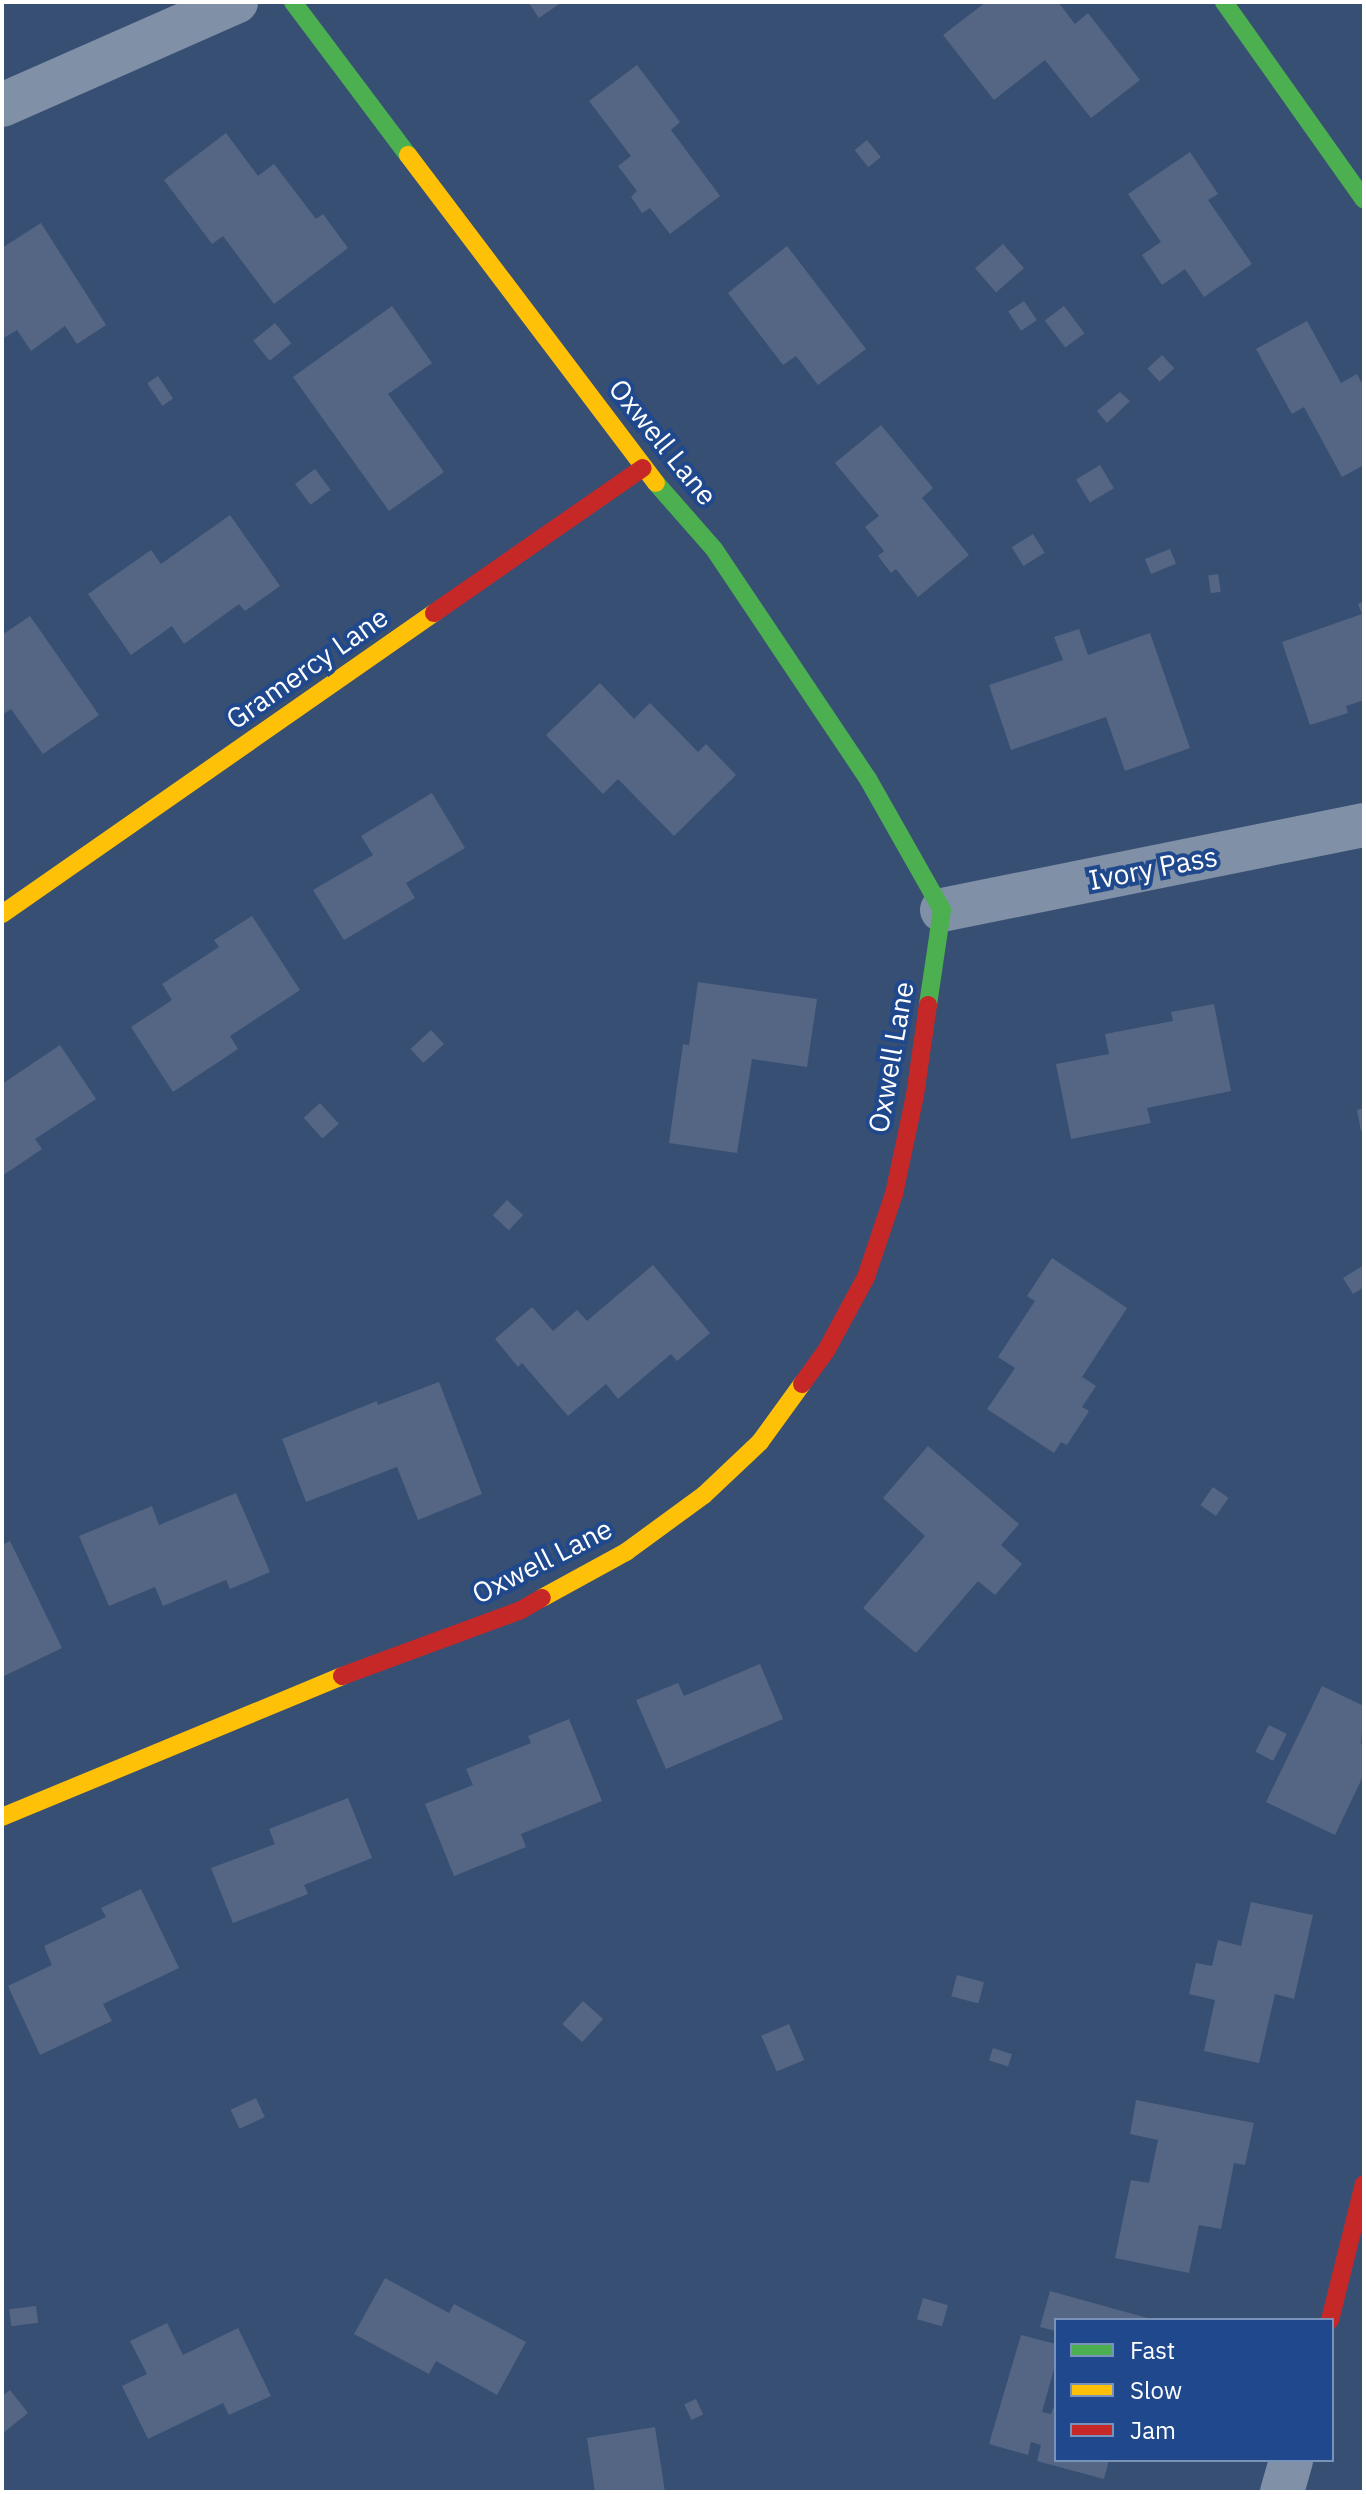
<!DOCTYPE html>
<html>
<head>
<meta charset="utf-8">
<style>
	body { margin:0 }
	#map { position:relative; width:1366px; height:2494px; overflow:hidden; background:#384f74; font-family:"IBM Plex Sans",sans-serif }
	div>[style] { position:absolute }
	.building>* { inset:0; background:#546683; transform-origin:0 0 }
	.street>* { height:44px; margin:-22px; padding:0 22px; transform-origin:22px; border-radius:22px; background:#7f90a7 }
	.fast>* { height:18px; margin:-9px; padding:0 9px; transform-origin:9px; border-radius:9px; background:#4caf50 }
	.slow>* { height:18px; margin:-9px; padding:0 9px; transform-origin:9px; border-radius:9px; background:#ffc107 }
	.jam>* { height:18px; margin:-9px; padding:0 9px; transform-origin:9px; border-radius:9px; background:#c62828 }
	span { translate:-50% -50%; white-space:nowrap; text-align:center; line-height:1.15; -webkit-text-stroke:8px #1f498c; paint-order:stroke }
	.street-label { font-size:28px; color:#fff }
	.frame { position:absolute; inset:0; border:4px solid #fff; pointer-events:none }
	.legend { position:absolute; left:1054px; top:2318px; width:280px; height:144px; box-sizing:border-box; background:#1f498c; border:2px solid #7992ba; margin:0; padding:10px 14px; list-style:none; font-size:24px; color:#fff }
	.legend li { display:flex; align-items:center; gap:16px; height:40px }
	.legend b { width:40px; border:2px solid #7992ba }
</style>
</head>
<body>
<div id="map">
	<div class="building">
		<div style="clip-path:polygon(528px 2px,562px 2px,539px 18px)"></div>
		<div style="clip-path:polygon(986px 2px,1058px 2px,1075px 24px,1088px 13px,1140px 80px,1091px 118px,1045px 60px,994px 100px,943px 35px)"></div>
		<div style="clip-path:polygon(637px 65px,680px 122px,671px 130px,720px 196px,670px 234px,650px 208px,642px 213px,631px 197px,637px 191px,618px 166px,631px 156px,589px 101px)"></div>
		<div style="clip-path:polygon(226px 133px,258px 176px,274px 164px,316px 219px,323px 214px,348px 248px,274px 304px,223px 236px,212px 244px,164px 180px)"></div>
		<div style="left:867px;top:140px;width:22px;height:16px;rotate:51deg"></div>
		<div style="clip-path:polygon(1190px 152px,1218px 194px,1208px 200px,1252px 264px,1204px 297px,1185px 269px,1162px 285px,1142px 255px,1161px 242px,1128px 194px)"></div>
		<div style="clip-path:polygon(41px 223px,106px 325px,77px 344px,65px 326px,31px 351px,17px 330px,2px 339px,2px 248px)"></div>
		<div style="left:1003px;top:244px;width:32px;height:37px;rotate:49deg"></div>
		<div style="clip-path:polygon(787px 246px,866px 349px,818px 385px,796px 356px,783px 365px,728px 293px)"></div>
		<div style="left:1024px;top:301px;width:23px;height:19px;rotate:56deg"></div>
		<div style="clip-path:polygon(392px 306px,432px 363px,388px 394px,444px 472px,389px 511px,293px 377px)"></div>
		<div style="left:1064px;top:306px;width:34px;height:24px;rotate:53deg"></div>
		<div style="clip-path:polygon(1307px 321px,1341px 383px,1357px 374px,1364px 387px,1364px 465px,1342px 477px,1304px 407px,1292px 414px,1256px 349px)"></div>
		<div style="left:275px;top:323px;width:26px;height:28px;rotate:51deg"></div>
		<div style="left:1162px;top:355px;width:18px;height:20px;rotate:47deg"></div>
		<div style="left:158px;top:376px;width:27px;height:13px;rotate:56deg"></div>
		<div style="clip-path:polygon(1120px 392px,1130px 401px,1107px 423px,1097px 411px)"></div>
		<div style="clip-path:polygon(881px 425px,933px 488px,922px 498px,969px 555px,918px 597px,896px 569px,891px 573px,878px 556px,884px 551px,865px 527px,879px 516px,835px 463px)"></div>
		<div style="left:1100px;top:465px;width:27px;height:28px;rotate:59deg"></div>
		<div style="left:315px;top:469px;width:26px;height:25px;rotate:53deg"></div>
		<div style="clip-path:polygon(230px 515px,280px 586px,245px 611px,239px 604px,184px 644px,172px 626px,131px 655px,88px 594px,151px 550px,161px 564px)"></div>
		<div style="left:1033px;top:534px;width:22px;height:25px;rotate:58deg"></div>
		<div style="left:1170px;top:549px;width:16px;height:27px;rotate:68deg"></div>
		<div style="left:1218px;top:574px;width:18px;height:10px;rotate:81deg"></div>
		<div style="clip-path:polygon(1364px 601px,1364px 700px,1346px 706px,1348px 713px,1310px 725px,1282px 642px,1362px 614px,1358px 604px)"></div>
		<div style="clip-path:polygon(30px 616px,99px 715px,43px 754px,11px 709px,2px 715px,2px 635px)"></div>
		<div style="clip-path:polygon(1079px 629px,1088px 655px,1150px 633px,1190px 748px,1125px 771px,1106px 717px,1011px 750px,989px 685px,1063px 660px,1054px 637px)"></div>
		<div style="clip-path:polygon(600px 683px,634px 719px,650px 703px,698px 752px,706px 744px,736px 775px,674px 836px,618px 779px,603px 794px,546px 735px)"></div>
		<div style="clip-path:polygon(432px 793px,465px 848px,406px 883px,415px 898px,344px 940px,313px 890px,373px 855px,361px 836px)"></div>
		<div style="clip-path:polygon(252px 916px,300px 990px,230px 1036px,238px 1049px,173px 1092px,131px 1027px,172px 1000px,162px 984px,219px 947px,214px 940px)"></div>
		<div style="clip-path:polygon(698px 982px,817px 999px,807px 1067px,752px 1059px,737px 1153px,669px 1143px,683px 1044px,689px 1045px)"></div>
		<div style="clip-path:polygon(1214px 1004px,1231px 1091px,1147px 1108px,1151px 1123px,1071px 1139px,1056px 1064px,1109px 1054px,1105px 1034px,1173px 1021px,1171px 1012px)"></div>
		<div style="left:431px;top:1030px;width:19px;height:28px;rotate:47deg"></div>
		<div style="clip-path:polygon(60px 1045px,96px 1099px,35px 1139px,42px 1149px,2px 1176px,2px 1084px)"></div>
		<div style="left:320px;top:1103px;width:28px;height:22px;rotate:48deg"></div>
		<div style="clip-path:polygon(1364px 1108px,1364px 1130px,1361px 1131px,1357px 1110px)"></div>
		<div style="left:507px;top:1200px;width:22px;height:21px;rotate:43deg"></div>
		<div style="clip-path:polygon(1052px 1258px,1127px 1308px,1082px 1377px,1096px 1386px,1082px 1407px,1089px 1411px,1067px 1445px,1061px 1442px,1054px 1453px,987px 1409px,1015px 1368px,998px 1357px,1035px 1301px,1027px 1296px)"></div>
		<div style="clip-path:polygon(653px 1265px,710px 1333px,677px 1361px,671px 1354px,618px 1399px,606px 1384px,568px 1416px,522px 1363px,518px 1367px,495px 1339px,532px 1307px,553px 1331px,577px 1310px,587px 1321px)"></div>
		<div style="clip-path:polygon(1364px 1265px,1364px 1287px,1353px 1294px,1343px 1278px)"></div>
		<div style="clip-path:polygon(439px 1382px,482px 1494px,418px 1520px,397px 1467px,306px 1502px,282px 1439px,377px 1401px,378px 1405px)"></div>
		<div style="clip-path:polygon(928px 1446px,1019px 1524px,1001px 1545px,1022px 1564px,995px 1595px,978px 1581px,916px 1653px,863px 1608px,925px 1536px,883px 1498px)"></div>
		<div style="left:1213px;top:1487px;width:19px;height:22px;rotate:35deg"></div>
		<div style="clip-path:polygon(236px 1493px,270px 1572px,230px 1589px,226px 1580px,163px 1606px,155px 1587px,109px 1606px,79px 1536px,152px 1506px,159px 1525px)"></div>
		<div style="clip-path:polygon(10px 1541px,62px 1648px,2px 1677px,2px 1545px)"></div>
		<div style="clip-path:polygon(760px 1664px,783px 1719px,666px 1769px,636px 1700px,678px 1683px,684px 1696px)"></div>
		<div style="clip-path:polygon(1322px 1686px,1364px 1706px,1361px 1744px,1364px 1746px,1364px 1774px,1335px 1835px,1266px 1802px)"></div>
		<div style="clip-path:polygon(569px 1719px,602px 1801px,521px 1834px,526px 1847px,454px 1876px,425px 1804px,473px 1785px,466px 1769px,531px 1743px,528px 1736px)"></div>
		<div style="left:1269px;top:1725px;width:20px;height:30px;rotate:27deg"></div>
		<div style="clip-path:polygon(348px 1798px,372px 1858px,304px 1885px,308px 1894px,233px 1923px,211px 1868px,275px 1844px,269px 1829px)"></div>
		<div style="clip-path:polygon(141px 1889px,179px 1968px,103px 2004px,112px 2021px,40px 2055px,8px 1986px,52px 1965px,44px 1946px,106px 1917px,101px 1908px)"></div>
		<div style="clip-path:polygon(1251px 1902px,1313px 1915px,1294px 1999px,1275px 1994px,1259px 2063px,1204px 2051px,1215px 2000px,1189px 1994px,1196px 1963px,1212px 1966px,1218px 1940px,1241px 1946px)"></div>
		<div style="left:957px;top:1975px;width:28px;height:22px;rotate:15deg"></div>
		<div style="left:583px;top:2001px;width:27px;height:31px;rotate:42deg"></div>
		<div style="left:789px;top:2024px;width:39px;height:30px;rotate:67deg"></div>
		<div style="left:993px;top:2048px;width:20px;height:13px;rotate:18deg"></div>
		<div style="left:256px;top:2098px;width:21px;height:28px;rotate:65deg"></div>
		<div style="clip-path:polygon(1136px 2100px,1254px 2123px,1245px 2165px,1234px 2163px,1221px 2229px,1199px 2225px,1189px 2273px,1115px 2258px,1131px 2180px,1149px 2183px,1158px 2140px,1130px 2134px)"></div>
		<div style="clip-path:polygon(385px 2278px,449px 2313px,454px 2304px,526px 2342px,497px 2395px,436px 2361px,429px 2374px,354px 2334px)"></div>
		<div style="clip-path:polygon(1050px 2291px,1151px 2319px,1151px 2320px,1056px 2320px,1056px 2331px,1040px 2327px)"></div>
		<div style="left:923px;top:2298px;width:26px;height:22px;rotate:16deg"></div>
		<div style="left:36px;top:2306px;width:17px;height:27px;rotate:83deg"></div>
		<div style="clip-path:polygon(167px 2323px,183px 2355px,238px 2328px,271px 2396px,229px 2415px,223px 2403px,148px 2439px,122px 2386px,147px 2374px,130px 2341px)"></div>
		<div style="clip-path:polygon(1021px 2335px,1056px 2344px,1056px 2362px,1042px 2412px,1051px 2414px,1056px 2401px,1056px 2460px,1109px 2460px,1104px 2479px,1037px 2461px,1041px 2445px,1031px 2442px,1028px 2455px,989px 2444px)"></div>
		<div style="clip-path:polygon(10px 2390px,28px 2413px,2px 2434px,2px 2396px)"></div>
		<div style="left:696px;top:2399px;width:17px;height:13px;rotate:65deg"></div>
		<div style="clip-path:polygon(655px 2427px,665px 2492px,595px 2492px,587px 2438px)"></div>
	</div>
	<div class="street">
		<div style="left:2px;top:105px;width:256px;rotate:-23.8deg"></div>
		<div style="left:942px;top:910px;width:430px;rotate:-11.4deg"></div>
		<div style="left:1282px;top:2492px;width:33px;rotate:-74deg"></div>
	</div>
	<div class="fast">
		<div style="left:293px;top:2px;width:191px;rotate:53.1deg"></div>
		<div style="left:1224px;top:2px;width:242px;rotate:54.7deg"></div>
		<div style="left:656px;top:483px;width:88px;rotate:48.7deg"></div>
		<div style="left:714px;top:549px;width:277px;rotate:56.2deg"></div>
		<div style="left:868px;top:779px;width:150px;rotate:60.5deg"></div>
		<div style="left:942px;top:910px;width:96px;rotate:98.4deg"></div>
	</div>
	<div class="slow">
		<div style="left:408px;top:155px;width:411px;rotate:52.9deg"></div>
		<div style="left:2px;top:914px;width:527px;rotate:-34.87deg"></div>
		<div style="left:542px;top:1598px;width:96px;rotate:-28.7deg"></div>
		<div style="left:626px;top:1552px;width:97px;rotate:-36.2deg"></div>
		<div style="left:704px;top:1495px;width:77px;rotate:-43.4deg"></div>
		<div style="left:760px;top:1442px;width:72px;rotate:-54.1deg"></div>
		<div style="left:2px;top:1817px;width:368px;rotate:-22.5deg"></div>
	</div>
	<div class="jam">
		<div style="left:434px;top:613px;width:254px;rotate:-34.8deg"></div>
		<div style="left:802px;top:1384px;width:41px;rotate:-54deg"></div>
		<div style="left:826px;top:1351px;width:84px;rotate:-61.6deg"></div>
		<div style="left:866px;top:1277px;width:88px;rotate:-71.4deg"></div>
		<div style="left:894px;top:1194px;width:101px;rotate:-78deg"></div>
		<div style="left:915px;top:1095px;width:91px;rotate:-81.8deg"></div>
		<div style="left:342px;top:1676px;width:191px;rotate:-20.2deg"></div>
		<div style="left:521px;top:1610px;width:24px;rotate:-30deg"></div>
		<div style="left:1330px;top:2320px;width:140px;rotate:-76deg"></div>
	</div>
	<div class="street-label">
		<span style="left:663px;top:442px;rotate:51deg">Oxwell Lane</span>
		<span style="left:307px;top:668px;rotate:-35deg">Gramercy Lane</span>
		<span style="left:1153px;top:868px;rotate:-11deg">Ivory Pass</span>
		<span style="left:891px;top:1057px;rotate:-80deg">Oxwell Lane</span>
		<span style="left:542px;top:1561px;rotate:-27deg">Oxwell Lane</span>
	</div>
	<div class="frame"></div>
	<ul class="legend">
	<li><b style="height:10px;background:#4caf50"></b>Fast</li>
	<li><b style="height:10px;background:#ffc107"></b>Slow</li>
	<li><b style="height:10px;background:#c62828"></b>Jam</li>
	</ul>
</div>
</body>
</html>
